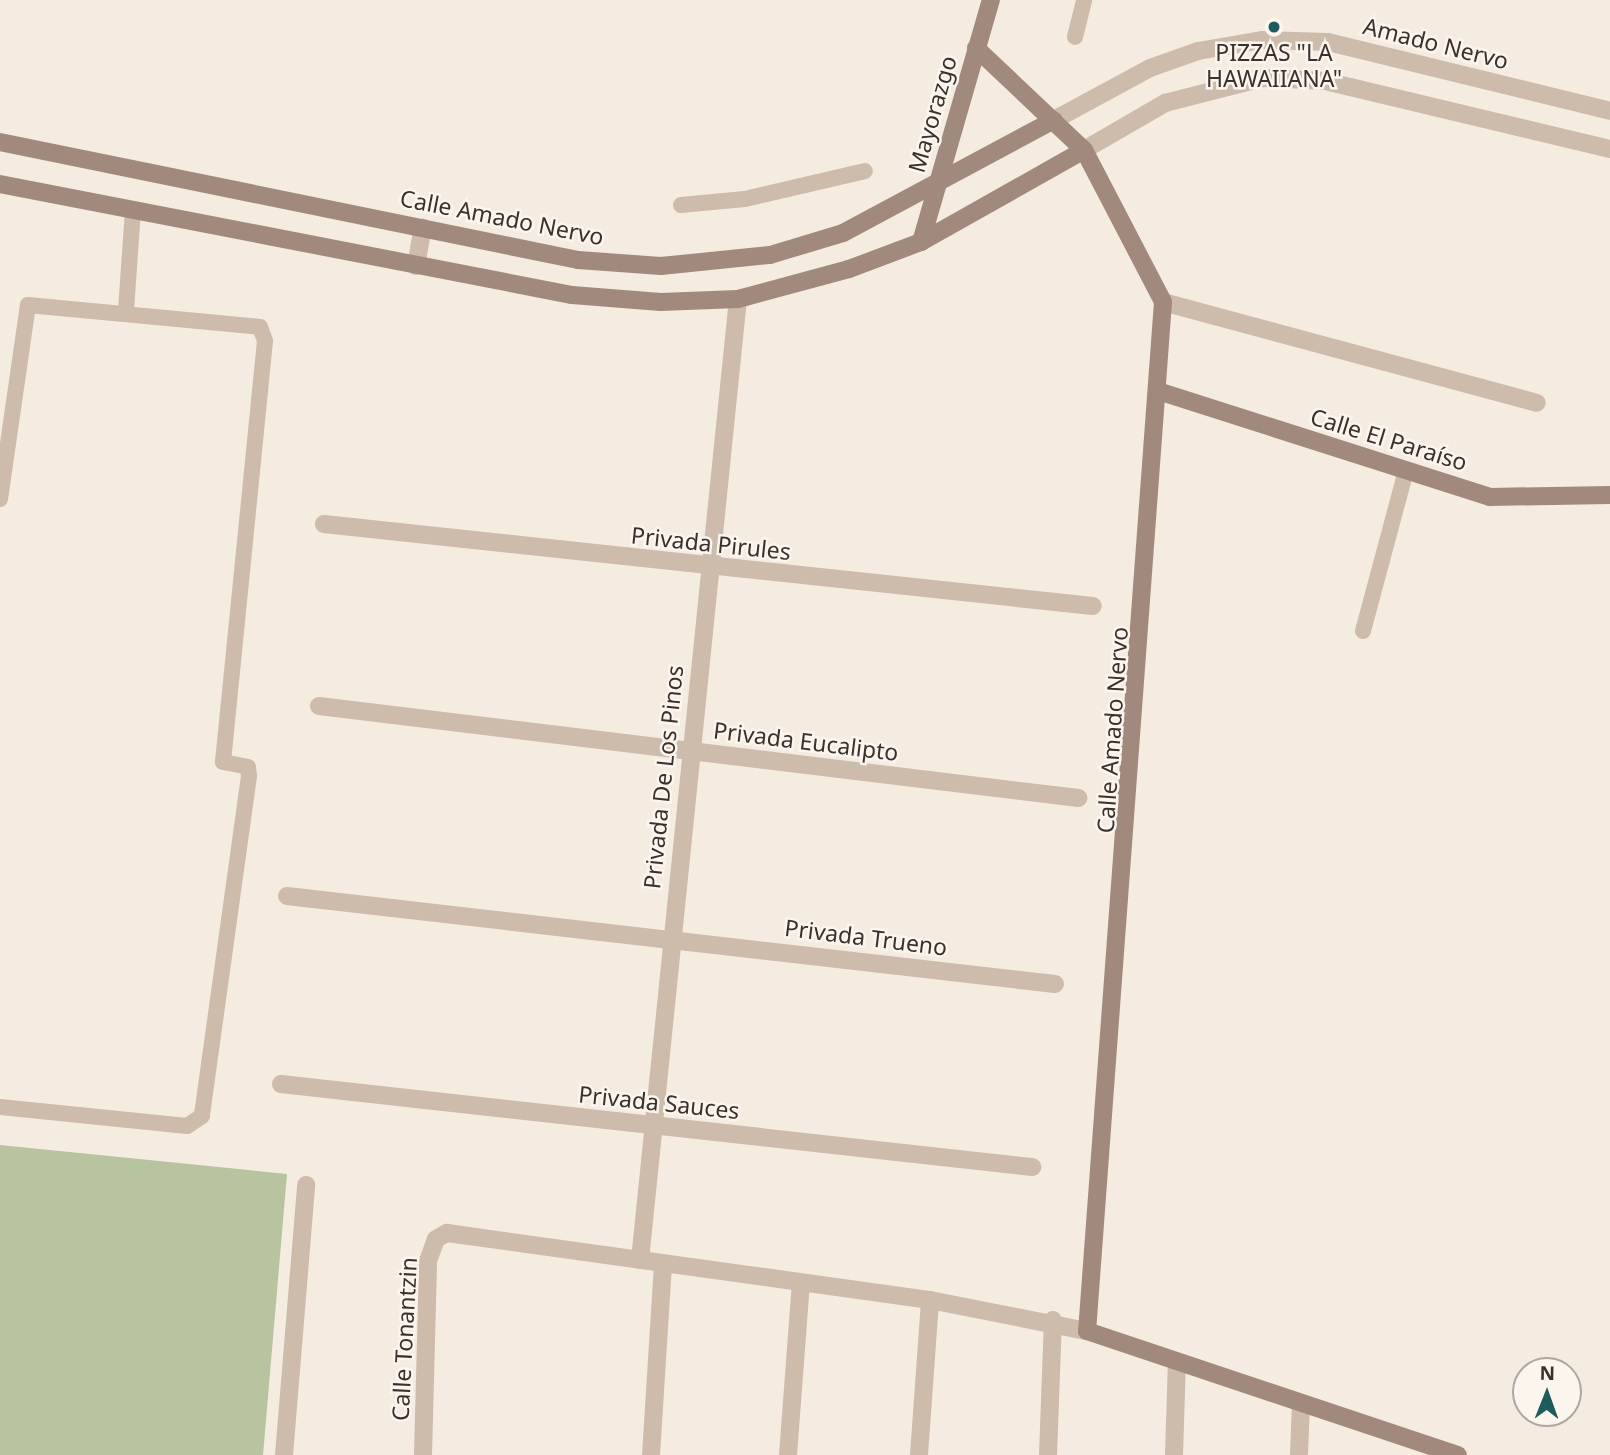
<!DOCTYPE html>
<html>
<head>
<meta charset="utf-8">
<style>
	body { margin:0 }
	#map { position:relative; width:1610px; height:1455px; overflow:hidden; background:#f4ebe1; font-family:"Noto Sans",sans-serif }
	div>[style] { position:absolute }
	.green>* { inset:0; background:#b8c4a0 }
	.lane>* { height:16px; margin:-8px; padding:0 8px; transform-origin:8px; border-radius:8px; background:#cdbbac }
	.street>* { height:18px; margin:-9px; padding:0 9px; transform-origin:9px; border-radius:9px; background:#cdbbac }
	.secondary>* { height:18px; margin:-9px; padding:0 9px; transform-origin:9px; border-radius:9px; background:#a18a7d }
	.dots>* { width:19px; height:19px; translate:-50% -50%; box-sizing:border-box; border:4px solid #fbf5ee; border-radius:50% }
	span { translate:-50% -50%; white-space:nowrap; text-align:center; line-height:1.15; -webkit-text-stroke:5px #fbf5ee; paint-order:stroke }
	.street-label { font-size:23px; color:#3b302b }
	.poi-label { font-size:23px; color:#3b302b }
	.north { position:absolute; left:1512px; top:1357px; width:70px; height:70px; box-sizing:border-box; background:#fbf5ee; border:2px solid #aea6a0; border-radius:50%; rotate:1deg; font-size:19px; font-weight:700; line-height:28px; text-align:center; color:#3b302b }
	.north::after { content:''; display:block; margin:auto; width:24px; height:32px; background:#1f5a5e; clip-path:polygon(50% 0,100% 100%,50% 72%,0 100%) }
</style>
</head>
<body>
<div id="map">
	<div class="green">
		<div style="clip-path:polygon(0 1145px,287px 1174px,263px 1455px,0 1455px)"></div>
	</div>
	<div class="lane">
		<div style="left:1075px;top:37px;width:38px;rotate:-76deg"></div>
		<div style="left:681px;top:205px;width:64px;rotate:-5.4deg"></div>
		<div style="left:745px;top:199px;width:123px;rotate:-13.1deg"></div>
		<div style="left:126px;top:310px;width:101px;rotate:-86deg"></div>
		<div style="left:0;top:499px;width:196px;rotate:-81.8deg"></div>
		<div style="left:28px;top:305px;width:233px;rotate:5.4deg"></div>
		<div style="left:260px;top:327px;width:15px;rotate:70deg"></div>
		<div style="left:265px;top:341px;width:423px;rotate:95.7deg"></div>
		<div style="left:223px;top:762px;width:25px;rotate:11deg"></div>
		<div style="left:248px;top:767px;width:9px;rotate:84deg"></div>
		<div style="left:249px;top:776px;width:343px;rotate:97.9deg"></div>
		<div style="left:202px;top:1116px;width:18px;rotate:146deg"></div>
		<div style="left:187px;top:1126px;width:188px;rotate:-174.2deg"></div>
		<div style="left:1363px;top:631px;width:166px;rotate:-75deg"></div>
	</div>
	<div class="street">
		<div style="left:1054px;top:120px;width:109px;rotate:-28.4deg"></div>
		<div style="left:1150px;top:68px;width:51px;rotate:-19.5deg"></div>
		<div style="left:1198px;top:51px;width:66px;rotate:-9.6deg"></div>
		<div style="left:1263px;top:40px;width:65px;rotate:1.8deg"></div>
		<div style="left:1328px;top:42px;width:290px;rotate:13.7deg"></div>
		<div style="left:1084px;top:150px;width:94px;rotate:-30.1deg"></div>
		<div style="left:1165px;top:103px;width:101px;rotate:-14.3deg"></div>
		<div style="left:1263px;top:78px;width:62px;rotate:2.8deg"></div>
		<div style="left:1325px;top:81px;width:293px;rotate:13.4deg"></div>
		<div style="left:416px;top:266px;width:39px;rotate:-80deg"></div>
		<div style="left:1163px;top:302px;width:387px;rotate:15.1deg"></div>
		<div style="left:324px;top:524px;width:773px;rotate:6.09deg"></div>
		<div style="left:319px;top:706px;width:765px;rotate:6.91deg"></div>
		<div style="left:287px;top:896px;width:773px;rotate:6.54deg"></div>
		<div style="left:281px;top:1084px;width:756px;rotate:6.31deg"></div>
		<div style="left:640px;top:1260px;width:966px;rotate:-84.18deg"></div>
		<div style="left:284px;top:1455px;width:271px;rotate:-85.3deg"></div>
		<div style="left:423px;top:1455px;width:194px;rotate:-88.5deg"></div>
		<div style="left:428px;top:1261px;width:23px;rotate:-70deg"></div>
		<div style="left:436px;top:1239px;width:13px;rotate:-29deg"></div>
		<div style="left:447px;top:1233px;width:488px;rotate:7.9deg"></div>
		<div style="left:930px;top:1300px;width:160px;rotate:11.2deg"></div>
		<div style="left:651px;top:1455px;width:192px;rotate:-86.4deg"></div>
		<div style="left:788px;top:1455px;width:172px;rotate:-85.7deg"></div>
		<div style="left:919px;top:1455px;width:155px;rotate:-85.9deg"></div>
		<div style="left:1048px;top:1455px;width:135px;rotate:-87.9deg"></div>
		<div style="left:1174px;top:1455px;width:93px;rotate:-88.2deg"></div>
		<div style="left:1299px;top:1455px;width:52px;rotate:-87.8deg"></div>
	</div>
	<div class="secondary">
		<div style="left:976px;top:48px;width:149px;rotate:43.4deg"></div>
		<div style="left:1084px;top:150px;width:171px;rotate:62.5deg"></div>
		<div style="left:1163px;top:302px;width:1032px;rotate:94.22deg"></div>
		<div style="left:1087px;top:1331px;width:391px;rotate:18.5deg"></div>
		<div style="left:0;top:142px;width:590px;rotate:11.54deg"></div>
		<div style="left:578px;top:260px;width:83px;rotate:4.1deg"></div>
		<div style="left:661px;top:266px;width:110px;rotate:-5.8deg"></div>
		<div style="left:770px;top:255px;width:76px;rotate:-16.8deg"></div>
		<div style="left:843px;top:233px;width:239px;rotate:-28.2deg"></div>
		<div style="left:0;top:184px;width:583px;rotate:10.98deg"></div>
		<div style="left:572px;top:295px;width:89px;rotate:4.5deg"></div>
		<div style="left:661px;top:302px;width:77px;rotate:-2.2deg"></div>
		<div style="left:738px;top:299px;width:115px;rotate:-15.1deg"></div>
		<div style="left:849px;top:269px;width:77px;rotate:-20.6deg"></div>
		<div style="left:921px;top:242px;width:187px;rotate:-29.4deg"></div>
		<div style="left:921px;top:242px;width:252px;rotate:-73.9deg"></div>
		<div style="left:1158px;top:391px;width:349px;rotate:17.7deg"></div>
		<div style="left:1490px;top:497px;width:120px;rotate:-1deg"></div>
	</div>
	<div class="dots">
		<div style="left:1274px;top:27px;background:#1f5a5e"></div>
	</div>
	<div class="street-label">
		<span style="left:1436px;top:43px;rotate:14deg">Amado Nervo</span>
		<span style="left:932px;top:114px;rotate:-74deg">Mayorazgo</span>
		<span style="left:502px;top:217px;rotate:11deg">Calle Amado Nervo</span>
		<span style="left:1389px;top:439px;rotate:17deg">Calle El Paraíso</span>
		<span style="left:711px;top:543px;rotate:6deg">Privada Pirules</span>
		<span style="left:1112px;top:730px;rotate:-86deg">Calle Amado Nervo</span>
		<span style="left:806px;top:741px;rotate:7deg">Privada Eucalipto</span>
		<span style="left:663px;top:777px;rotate:-84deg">Privada De Los Pinos</span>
		<span style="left:866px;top:937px;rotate:7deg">Privada Trueno</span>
		<span style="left:659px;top:1102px;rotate:6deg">Privada Sauces</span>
		<span style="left:404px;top:1339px;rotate:-87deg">Calle Tonantzin</span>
	</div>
	<div class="poi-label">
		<span style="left:1274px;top:65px">PIZZAS "LA<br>HAWAIIANA"</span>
	</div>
	<div class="north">N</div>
</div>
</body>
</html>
